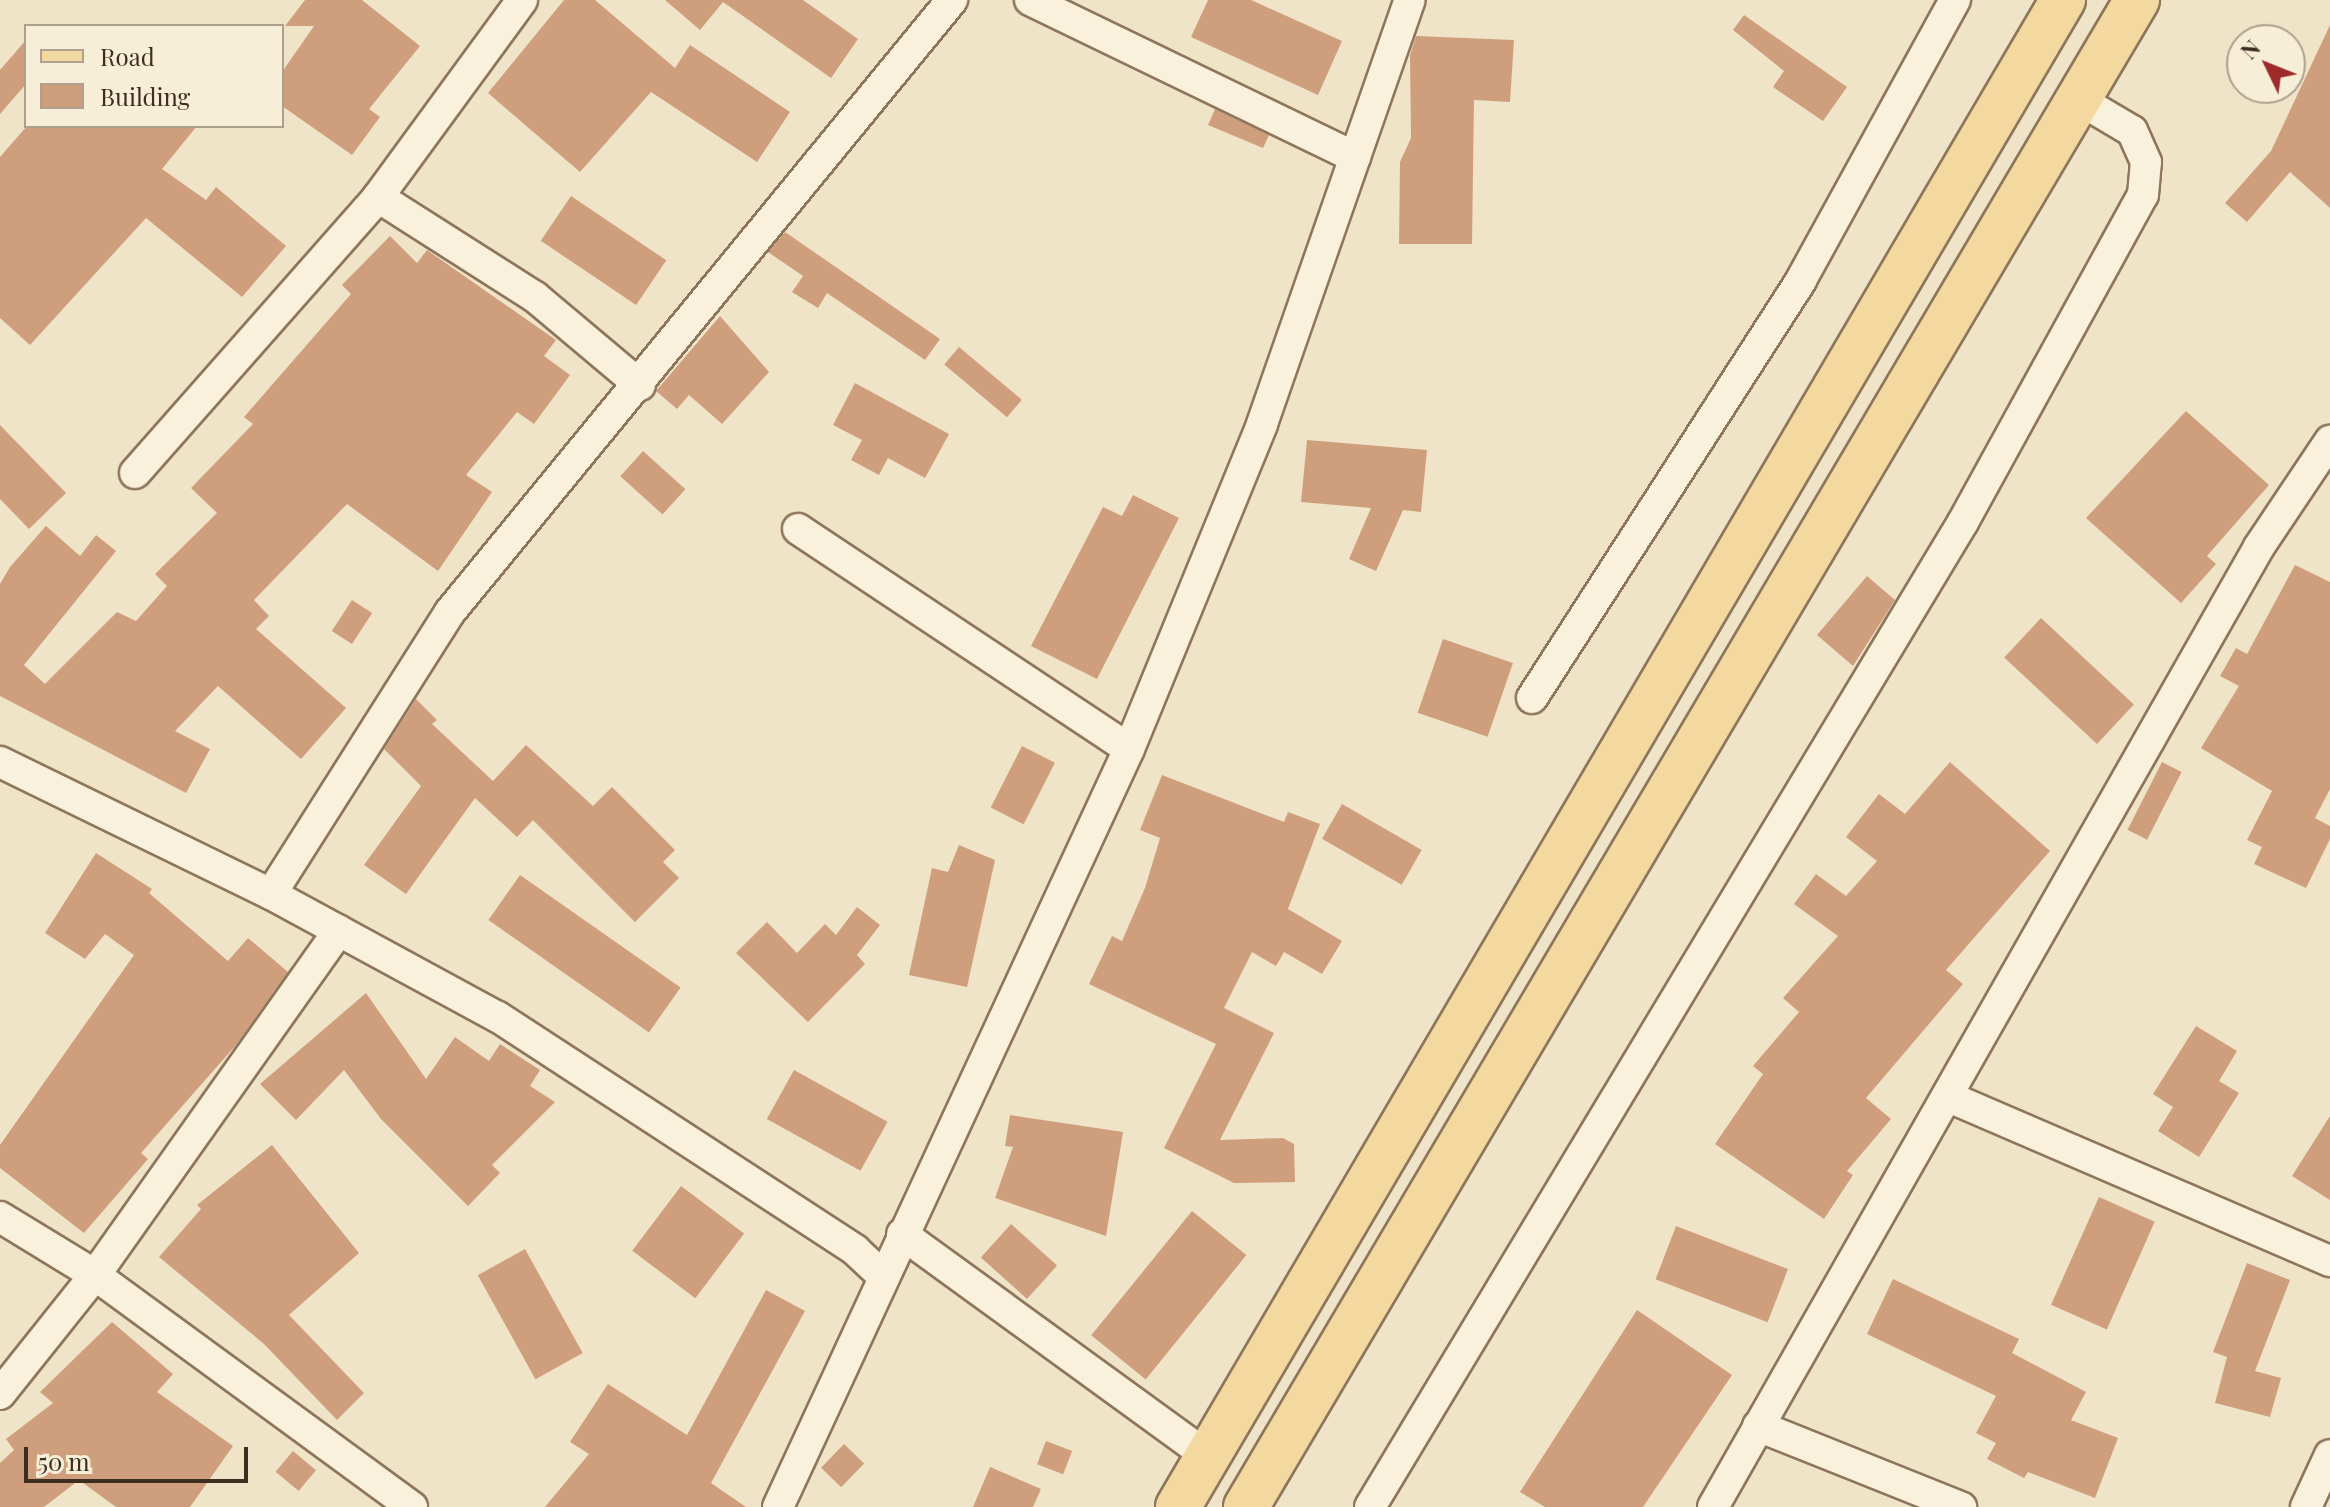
<!DOCTYPE html>
<html>
<head>
<meta charset="utf-8">
<style>
	body { margin:0 }
	#map { position:relative; width:2330px; height:1507px; overflow:hidden; background:#f0e4c8; font-family:"Playfair Display",serif }
	div>[style] { position:absolute }
	.building>* { inset:0; background:#cf9f7d; transform-origin:0 0 }
	.roads { filter:drop-shadow(2px 0 #8d765c) drop-shadow(-2px 0 #8d765c) drop-shadow(0 2px #8d765c) drop-shadow(0 -2px #8d765c) }
	.street>* { height:30px; margin:-15px; padding:0 15px; transform-origin:15px; border-radius:15px; background:#faf1dc }
	.primary>* { height:44px; margin:-22px; padding:0 22px; transform-origin:22px; border-radius:22px; background:#f3d9a0 }
	span { translate:-50% -50%; white-space:nowrap; text-align:center; line-height:1.15; -webkit-text-stroke:6px #f7eed8; paint-order:stroke }
	.legend { position:absolute; left:24px; top:24px; width:260px; height:104px; box-sizing:border-box; background:#f7eed8; border:2px solid #ada18e; margin:0; padding:10px 14px; list-style:none; font-size:24px; color:#3d2e20 }
	.legend li { display:flex; align-items:center; gap:16px; height:40px }
	.legend b { width:40px; border:2px solid #ada18e }
	.north { position:absolute; left:2226px; top:24px; width:80px; height:80px; box-sizing:border-box; background:#f7eed8; border:2px solid #ada18e; border-radius:50%; rotate:313deg; font-size:22px; font-weight:700; line-height:32px; text-align:center; color:#3d2e20 }
	.north::after { content:''; display:block; margin:auto; width:28px; height:36px; background:#9e2a2b; clip-path:polygon(50% 0,100% 100%,50% 72%,0 100%) }
	.scale { position:absolute; left:24px; top:1447px; width:224px; height:36px; box-sizing:border-box; border:4px solid #3d2e20; border-top:0; padding-left:10px; font-size:24px; line-height:28px; white-space:nowrap; color:#3d2e20; -webkit-text-stroke:6px #f7eed8; paint-order:stroke }
</style>
</head>
<body>
<div id="map">
	<div class="building">
		<div style="clip-path:polygon(305px 0,362px 0,420px 46px,369px 109px,380px 117px,352px 155px,282px 106px,282px 72px,314px 26px,285px 26px)"></div>
		<div style="clip-path:polygon(564px 0,595px 0,675px 68px,690px 45px,790px 112px,757px 162px,651px 92px,580px 172px,488px 93px)"></div>
		<div style="clip-path:polygon(665px 0,803px 0,858px 39px,831px 78px,723px 2px,700px 30px)"></div>
		<div style="clip-path:polygon(1208px 0,1251px 0,1342px 41px,1318px 95px,1191px 37px)"></div>
		<div style="clip-path:polygon(1744px 15px,1847px 87px,1823px 121px,1773px 87px,1784px 71px,1733px 30px)"></div>
		<div style="clip-path:polygon(2330px 25px,2330px 208px,2290px 172px,2247px 222px,2225px 203px,2271px 151px)"></div>
		<div style="clip-path:polygon(1416px 36px,1514px 40px,1510px 102px,1474px 100px,1472px 244px,1399px 244px,1400px 162px,1411px 138px,1410px 55px)"></div>
		<div style="clip-path:polygon(26px 40px,26px 84px,0 114px,0 70px)"></div>
		<div style="clip-path:polygon(1215px 109px,1269px 135px,1263px 148px,1208px 125px)"></div>
		<div style="clip-path:polygon(27px 126px,197px 126px,162px 169px,206px 200px,216px 187px,286px 246px,242px 297px,146px 218px,30px 345px,0 318px,0 157px)"></div>
		<div style="left:571px;top:196px;width:115px;height:54px;rotate:34deg"></div>
		<div style="clip-path:polygon(785px 232px,940px 339px,925px 360px,827px 293px,818px 308px,792px 292px,803px 276px,768px 252px)"></div>
		<div style="clip-path:polygon(390px 236px,417px 263px,427px 250px,556px 340px,544px 356px,570px 375px,534px 424px,517px 412px,466px 475px,492px 492px,438px 571px,347px 504px,254px 600px,269px 616px,256px 629px,346px 708px,301px 759px,218px 686px,175px 731px,210px 749px,186px 793px,0 696px,0 584px,10px 567px,46px 526px,80px 556px,96px 535px,116px 551px,24px 665px,45px 684px,117px 612px,136px 621px,167px 586px,155px 574px,217px 513px,191px 488px,253px 424px,244px 417px,351px 294px,342px 285px)"></div>
		<div style="clip-path:polygon(720px 316px,769px 372px,722px 424px,689px 395px,677px 409px,656px 391px)"></div>
		<div style="left:959px;top:347px;width:82px;height:23px;rotate:40deg"></div>
		<div style="clip-path:polygon(855px 383px,949px 434px,925px 478px,888px 458px,879px 475px,851px 460px,862px 440px,833px 425px)"></div>
		<div style="clip-path:polygon(2186px 411px,2269px 485px,2207px 556px,2216px 564px,2181px 603px,2086px 518px)"></div>
		<div style="clip-path:polygon(0 425px,66px 493px,29px 529px,0 499px)"></div>
		<div style="clip-path:polygon(1307px 440px,1427px 450px,1421px 512px,1403px 510px,1376px 571px,1349px 559px,1371px 508px,1301px 502px)"></div>
		<div style="left:643px;top:451px;width:57px;height:34px;rotate:42deg"></div>
		<div style="clip-path:polygon(1133px 495px,1179px 518px,1097px 679px,1031px 646px,1103px 507px,1122px 516px)"></div>
		<div style="clip-path:polygon(2295px 565px,2330px 582px,2330px 789px,2315px 818px,2330px 826px,2330px 839px,2306px 888px,2254px 864px,2262px 847px,2247px 840px,2272px 791px,2201px 748px,2239px 686px,2220px 676px,2236px 648px,2247px 654px)"></div>
		<div style="clip-path:polygon(1867px 576px,1895px 600px,1853px 666px,1817px 635px)"></div>
		<div style="left:352px;top:600px;width:24px;height:37px;rotate:33deg"></div>
		<div style="left:2041px;top:618px;width:127px;height:54px;rotate:43deg"></div>
		<div style="left:1443px;top:639px;width:74px;height:78px;rotate:19deg"></div>
		<div style="clip-path:polygon(416px 699px,437px 720px,432px 724px,493px 781px,526px 745px,593px 806px,612px 787px,675px 850px,663px 862px,679px 878px,635px 922px,533px 820px,517px 837px,475px 798px,406px 894px,364px 865px,421px 786px,384px 749px)"></div>
		<div style="left:1022px;top:746px;width:37px;height:69px;rotate:27deg"></div>
		<div style="clip-path:polygon(1950px 762px,2050px 851px,1946px 970px,1963px 984px,1866px 1098px,1891px 1119px,1847px 1171px,1853px 1175px,1824px 1219px,1715px 1144px,1763px 1074px,1753px 1066px,1799px 1012px,1783px 998px,1838px 936px,1794px 904px,1816px 874px,1846px 896px,1877px 861px,1846px 837px,1879px 794px,1905px 814px)"></div>
		<div style="left:2162px;top:762px;width:22px;height:76px;rotate:27deg"></div>
		<div style="clip-path:polygon(1162px 775px,1284px 822px,1288px 812px,1320px 824px,1288px 909px,1342px 941px,1322px 974px,1284px 952px,1276px 966px,1252px 952px,1224px 1008px,1274px 1033px,1220px 1140px,1283px 1138px,1294px 1144px,1295px 1182px,1234px 1183px,1164px 1148px,1216px 1044px,1089px 984px,1112px 936px,1122px 941px,1145px 888px,1160px 838px,1140px 830px)"></div>
		<div style="left:1342px;top:804px;width:92px;height:40px;rotate:30deg"></div>
		<div style="clip-path:polygon(959px 845px,995px 860px,967px 987px,909px 975px,932px 868px,948px 872px)"></div>
		<div style="clip-path:polygon(96px 853px,152px 889px,149px 893px,228px 961px,248px 938px,288px 972px,236px 1045px,141px 1153px,148px 1159px,84px 1233px,0 1168px,0 1145px,134px 955px,105px 934px,85px 959px,45px 933px)"></div>
		<div style="left:520px;top:875px;width:196px;height:55px;rotate:35deg"></div>
		<div style="clip-path:polygon(857px 907px,880px 925px,857px 955px,865px 964px,808px 1022px,736px 953px,767px 922px,797px 953px,825px 924px,836px 935px)"></div>
		<div style="clip-path:polygon(366px 993px,426px 1079px,455px 1037px,489px 1061px,500px 1044px,540px 1070px,530px 1086px,555px 1102px,492px 1165px,500px 1173px,468px 1206px,381px 1119px,344px 1070px,296px 1120px,260px 1084px)"></div>
		<div style="clip-path:polygon(2196px 1026px,2237px 1051px,2219px 1081px,2239px 1093px,2199px 1157px,2158px 1131px,2173px 1107px,2153px 1094px)"></div>
		<div style="left:794px;top:1070px;width:107px;height:56px;rotate:29deg"></div>
		<div style="clip-path:polygon(1010px 1115px,1123px 1132px,1106px 1236px,995px 1198px,1013px 1147px,1005px 1146px)"></div>
		<div style="clip-path:polygon(2330px 1116px,2330px 1200px,2292px 1176px)"></div>
		<div style="clip-path:polygon(272px 1145px,359px 1253px,289px 1315px,364px 1393px,337px 1420px,264px 1344px,159px 1257px,201px 1209px,197px 1205px)"></div>
		<div style="left:681px;top:1186px;width:79px;height:81px;rotate:37deg"></div>
		<div style="left:2099px;top:1197px;width:61px;height:118px;rotate:24deg"></div>
		<div style="left:1192px;top:1211px;width:70px;height:160px;rotate:39deg"></div>
		<div style="left:1011px;top:1224px;width:62px;height:45px;rotate:42deg"></div>
		<div style="left:1676px;top:1226px;width:120px;height:57px;rotate:21deg"></div>
		<div style="left:525px;top:1249px;width:119px;height:54px;rotate:61deg"></div>
		<div style="clip-path:polygon(2247px 1263px,2290px 1280px,2255px 1371px,2281px 1378px,2270px 1417px,2215px 1403px,2227px 1357px,2213px 1352px)"></div>
		<div style="clip-path:polygon(1893px 1279px,2019px 1339px,2012px 1353px,2086px 1392px,2071px 1420px,2118px 1438px,2095px 1498px,2028px 1472px,2024px 1478px,1987px 1459px,1996px 1443px,1976px 1433px,1996px 1396px,1867px 1334px)"></div>
		<div style="clip-path:polygon(766px 1290px,805px 1311px,711px 1483px,746px 1507px,545px 1507px,589px 1454px,570px 1442px,608px 1384px,687px 1435px)"></div>
		<div style="clip-path:polygon(1637px 1310px,1732px 1375px,1643px 1507px,1545px 1507px,1520px 1492px)"></div>
		<div style="clip-path:polygon(112px 1322px,173px 1374px,157px 1392px,233px 1446px,190px 1507px,116px 1507px,79px 1480px,44px 1507px,0 1507px,0 1463px,14px 1450px,6px 1439px,53px 1403px,40px 1392px)"></div>
		<div style="left:1046px;top:1441px;width:28px;height:25px;rotate:21deg"></div>
		<div style="left:844px;top:1444px;width:28px;height:33px;rotate:44deg"></div>
		<div style="left:293px;top:1451px;width:30px;height:27px;rotate:40deg"></div>
		<div style="clip-path:polygon(990px 1467px,1041px 1489px,1033px 1507px,973px 1507px)"></div>
	</div>
	<div class="roads">
		<div class="street">
			<div style="left:1030px;top:0;width:361px;rotate:25.8deg"></div>
			<div style="left:378px;top:197px;width:186px;rotate:32.5deg"></div>
			<div style="left:535px;top:297px;width:137px;rotate:40deg"></div>
			<div style="left:135px;top:473px;width:368px;rotate:-48.6deg"></div>
			<div style="left:378px;top:197px;width:244px;rotate:-53.8deg"></div>
			<div style="left:798px;top:529px;width:397px;rotate:33.6deg"></div>
			<div style="left:1532px;top:698px;width:497px;rotate:-57.2deg"></div>
			<div style="left:1801px;top:280px;width:320px;rotate:-61.2deg"></div>
			<div style="left:0;top:762px;width:301px;rotate:26deg"></div>
			<div style="left:271px;top:894px;width:258px;rotate:28.5deg"></div>
			<div style="left:498px;top:1017px;width:426px;rotate:33.1deg"></div>
			<div style="left:855px;top:1250px;width:38px;rotate:43deg"></div>
			<div style="left:271px;top:894px;width:334px;rotate:-57.6deg"></div>
			<div style="left:450px;top:612px;width:792px;rotate:-50.64deg"></div>
			<div style="left:1951px;top:1098px;width:413px;rotate:23.3deg"></div>
			<div style="left:0;top:1217px;width:111px;rotate:31.4deg"></div>
			<div style="left:95px;top:1275px;width:393px;rotate:36.2deg"></div>
			<div style="left:902px;top:1234px;width:379px;rotate:36deg"></div>
			<div style="left:0;top:1394px;width:152px;rotate:-51.4deg"></div>
			<div style="left:95px;top:1275px;width:422px;rotate:-54.7deg"></div>
			<div style="left:1758px;top:1426px;width:219px;rotate:21.8deg"></div>
			<div style="left:778px;top:1507px;width:835px;rotate:-65.15deg"></div>
			<div style="left:1129px;top:749px;width:351px;rotate:-67.7deg"></div>
			<div style="left:1262px;top:424px;width:449px;rotate:-70.8deg"></div>
			<div style="left:1370px;top:1507px;width:1150px;rotate:-58.95deg"></div>
			<div style="left:1963px;top:522px;width:373px;rotate:-61.2deg"></div>
			<div style="left:2143px;top:195px;width:33px;rotate:-85deg"></div>
			<div style="left:2146px;top:162px;width:34px;rotate:-114deg"></div>
			<div style="left:2132px;top:131px;width:63px;rotate:-149.3deg"></div>
			<div style="left:1713px;top:1507px;width:1104px;rotate:-60.37deg"></div>
			<div style="left:2259px;top:547px;width:128px;rotate:-56.2deg"></div>
			<div style="left:2306px;top:1507px;width:57px;rotate:-65.2deg"></div>
		</div>
		<div class="primary">
			<div style="left:1178px;top:1507px;width:1748px;rotate:-59.58deg"></div>
			<div style="left:1246px;top:1507px;width:1751px;rotate:-59.41deg"></div>
		</div>
	</div>
	<ul class="legend">
	<li><b style="height:10px;background:#f3d9a0"></b>Road</li>
	<li><b style="height:22px;background:#cf9f7d"></b>Building</li>
	</ul>
	<div class="north">N</div>
	<div class="scale">50 m</div>
</div>
</body>
</html>
